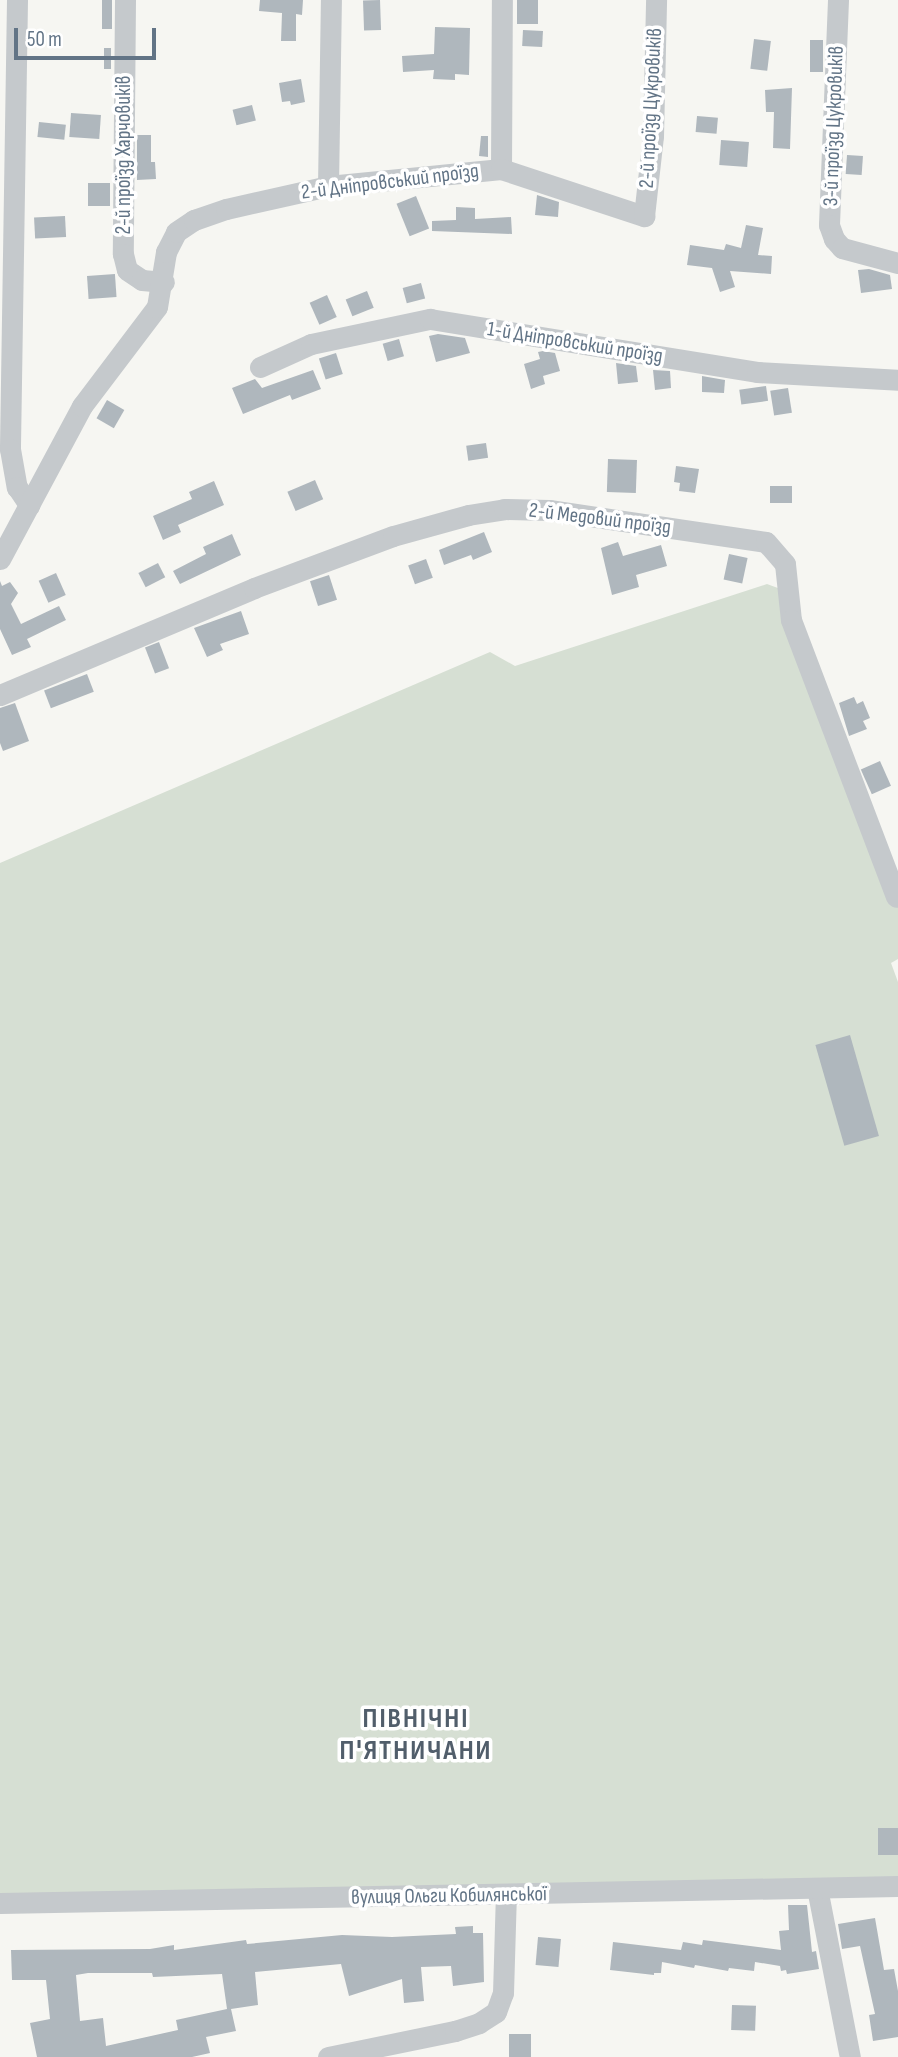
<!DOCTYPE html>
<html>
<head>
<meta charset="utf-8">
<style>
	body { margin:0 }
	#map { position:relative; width:898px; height:2057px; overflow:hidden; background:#f6f6f2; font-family:"Sofia Sans Condensed",sans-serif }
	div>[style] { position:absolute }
	.green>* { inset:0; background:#d6dfd3 }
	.building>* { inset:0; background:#afb7bd; transform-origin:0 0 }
	.street>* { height:21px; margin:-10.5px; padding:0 10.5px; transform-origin:10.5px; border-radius:10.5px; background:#c5c9cc }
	span { translate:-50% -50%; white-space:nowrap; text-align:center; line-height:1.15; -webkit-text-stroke:7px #fff; paint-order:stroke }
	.street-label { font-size:21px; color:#627486 }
	.district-label { font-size:28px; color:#515e6b; font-weight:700; letter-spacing:2px }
	.scale { position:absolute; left:14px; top:28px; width:142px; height:32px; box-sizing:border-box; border:4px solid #627486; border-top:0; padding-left:9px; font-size:21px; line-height:24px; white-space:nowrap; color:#627486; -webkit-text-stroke:5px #fff; paint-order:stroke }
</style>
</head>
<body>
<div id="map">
	<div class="green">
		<div style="clip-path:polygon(767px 584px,786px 591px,898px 902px,898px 959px,891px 963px,898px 982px,898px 1886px,0 1903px,0 863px,490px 652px,515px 666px)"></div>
	</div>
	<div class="building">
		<div style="left:102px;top:0;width:10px;height:29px"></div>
		<div style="clip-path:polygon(260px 0,303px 0,302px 15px,296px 14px,296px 41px,281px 41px,282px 13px,259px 11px)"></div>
		<div style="left:380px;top:0;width:30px;height:17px;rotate:88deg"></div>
		<div style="left:517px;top:0;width:21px;height:24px"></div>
		<div style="clip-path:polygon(435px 27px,470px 28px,469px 75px,455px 74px,455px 80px,433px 79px,434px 70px,403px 72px,402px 56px,434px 54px)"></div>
		<div style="left:523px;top:30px;width:20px;height:16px;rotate:3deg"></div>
		<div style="left:754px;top:39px;width:17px;height:30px;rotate:7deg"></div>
		<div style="left:810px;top:40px;width:13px;height:32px"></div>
		<div style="left:104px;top:48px;width:7px;height:21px"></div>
		<div style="clip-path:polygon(301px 79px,305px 102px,291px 105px,290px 101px,282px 102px,279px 83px)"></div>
		<div style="clip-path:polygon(792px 88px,790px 149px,773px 148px,774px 112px,766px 112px,765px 90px)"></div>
		<div style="left:252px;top:105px;width:16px;height:20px;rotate:76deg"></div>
		<div style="left:71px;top:113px;width:30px;height:24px;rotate:4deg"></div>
		<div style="left:697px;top:116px;width:21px;height:16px;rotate:5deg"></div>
		<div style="left:39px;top:122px;width:27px;height:15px;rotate:6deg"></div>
		<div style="clip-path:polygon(137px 135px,151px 135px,151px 162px,155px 162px,156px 179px,137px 180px)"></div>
		<div style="clip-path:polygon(481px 136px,488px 136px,488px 157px,479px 156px)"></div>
		<div style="left:721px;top:140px;width:28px;height:25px;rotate:4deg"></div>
		<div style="left:847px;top:155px;width:16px;height:19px;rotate:4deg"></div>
		<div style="left:88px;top:183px;width:22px;height:23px"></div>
		<div style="clip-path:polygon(537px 195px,559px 202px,558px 217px,535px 215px)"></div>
		<div style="left:416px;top:196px;width:35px;height:21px;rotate:68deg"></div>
		<div style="clip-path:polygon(456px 207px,475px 208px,475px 219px,511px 217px,512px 234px,432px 231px,432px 221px,456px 220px)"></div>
		<div style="left:65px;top:216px;width:21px;height:31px;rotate:87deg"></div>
		<div style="clip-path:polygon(746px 225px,763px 228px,758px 255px,772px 256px,771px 274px,730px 271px,735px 287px,720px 292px,712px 268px,687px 265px,690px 245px,724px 250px,726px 244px,741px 248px)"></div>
		<div style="clip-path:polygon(869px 269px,890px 275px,892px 289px,861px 293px,858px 270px)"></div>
		<div style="left:87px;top:276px;width:28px;height:23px;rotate:-4deg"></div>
		<div style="left:421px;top:283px;width:16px;height:19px;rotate:75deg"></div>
		<div style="left:367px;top:291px;width:18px;height:23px;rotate:68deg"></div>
		<div style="left:327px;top:295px;width:24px;height:19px;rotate:66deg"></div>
		<div style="clip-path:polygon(438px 334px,465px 338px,470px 353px,436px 362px,429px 336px)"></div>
		<div style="left:399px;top:339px;width:18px;height:17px;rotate:74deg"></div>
		<div style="clip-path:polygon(543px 351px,555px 353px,560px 371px,543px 376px,545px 384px,531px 389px,524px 364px,540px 359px,538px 352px)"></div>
		<div style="left:336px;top:353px;width:22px;height:18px;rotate:72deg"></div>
		<div style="clip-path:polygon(616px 363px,636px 366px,638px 382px,618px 384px)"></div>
		<div style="clip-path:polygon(313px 370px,321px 389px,292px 400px,290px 395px,243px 414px,232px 388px,255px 379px,262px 388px)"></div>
		<div style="clip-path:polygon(653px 370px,670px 371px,671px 388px,655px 390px)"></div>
		<div style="clip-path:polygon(702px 376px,725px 380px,724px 393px,702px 392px)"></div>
		<div style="left:766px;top:386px;width:15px;height:27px;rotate:82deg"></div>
		<div style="left:788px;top:388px;width:25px;height:18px;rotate:81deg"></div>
		<div style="left:107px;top:400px;width:20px;height:21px;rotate:30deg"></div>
		<div style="left:486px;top:443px;width:15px;height:20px;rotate:82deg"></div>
		<div style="left:608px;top:459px;width:29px;height:33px;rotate:2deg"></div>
		<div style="clip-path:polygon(676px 466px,699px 469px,695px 493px,679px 491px,680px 483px,674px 482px)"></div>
		<div style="left:315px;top:480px;width:21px;height:30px;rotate:67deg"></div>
		<div style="clip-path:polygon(214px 481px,224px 505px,178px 525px,181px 532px,163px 540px,153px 516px,192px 499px,189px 492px)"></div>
		<div style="left:770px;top:486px;width:22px;height:17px"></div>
		<div style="clip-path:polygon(484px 532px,492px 552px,473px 560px,471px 555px,444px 565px,439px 550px)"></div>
		<div style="clip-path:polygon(232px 534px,241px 555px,180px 584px,173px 571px,206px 554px,203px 547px)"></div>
		<div style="clip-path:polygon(618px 542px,623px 556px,661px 545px,667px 566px,636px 575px,639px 587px,612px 595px,601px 548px)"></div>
		<div style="left:729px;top:554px;width:19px;height:26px;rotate:12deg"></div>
		<div style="left:426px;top:559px;width:20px;height:19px;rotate:70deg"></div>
		<div style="left:158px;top:563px;width:16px;height:22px;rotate:63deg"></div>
		<div style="left:56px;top:573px;width:24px;height:19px;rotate:66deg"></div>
		<div style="left:329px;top:575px;width:26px;height:20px;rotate:72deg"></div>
		<div style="clip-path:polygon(0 581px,2px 586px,10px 582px,18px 593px,11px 604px,21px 624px,59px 606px,66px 620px,27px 639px,31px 647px,12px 655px,0 629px)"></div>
		<div style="clip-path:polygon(241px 611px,249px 634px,220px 644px,223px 650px,207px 657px,194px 628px)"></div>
		<div style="left:159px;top:642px;width:28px;height:15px;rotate:69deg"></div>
		<div style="left:87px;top:674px;width:19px;height:46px;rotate:69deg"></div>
		<div style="clip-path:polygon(854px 697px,857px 704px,863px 701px,870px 718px,863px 721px,867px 729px,849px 736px,839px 703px)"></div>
		<div style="clip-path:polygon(15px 703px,29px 741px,3px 751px,0 743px,0 708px)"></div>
		<div style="left:880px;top:761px;width:27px;height:21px;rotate:66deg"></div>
		<div style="left:850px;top:1035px;width:105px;height:36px;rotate:74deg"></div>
		<div style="left:878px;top:1828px;width:20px;height:27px"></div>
		<div style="clip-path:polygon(788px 1905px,807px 1905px,812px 1952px,816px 1951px,819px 1969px,787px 1974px,786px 1970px,781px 1971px,780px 1966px,755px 1962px,754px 1971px,729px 1968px,728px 1971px,695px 1965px,694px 1968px,662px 1962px,661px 1973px,654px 1973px,654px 1975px,610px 1970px,613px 1942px,681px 1950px,683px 1942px,702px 1945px,703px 1940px,781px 1950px,779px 1931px,789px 1930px)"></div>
		<div style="clip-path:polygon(875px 1918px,884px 1970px,894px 1969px,898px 1991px,898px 2037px,873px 2041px,869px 2015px,875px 2014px,860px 1946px,842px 1949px,838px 1924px)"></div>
		<div style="clip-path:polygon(evenodd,473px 1926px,473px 1933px,483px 1933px,484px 1982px,453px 1986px,451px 1966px,421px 1967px,424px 2001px,404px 2003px,402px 1979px,349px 1996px,341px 1964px,255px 1972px,258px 2005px,231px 2009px,236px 2031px,206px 2037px,210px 2053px,192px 2057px,37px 2057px,30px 2023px,50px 2019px,46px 1980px,12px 1980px,11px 1950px,150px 1949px,174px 1945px,174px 1950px,246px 1940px,247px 1944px,342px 1935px,392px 1937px,456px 1934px,455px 1927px,473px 1926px,88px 1973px,152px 1973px,153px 1977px,222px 1974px,227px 2009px,176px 2020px,178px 2030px,106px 2046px,103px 2018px,80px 2021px,76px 1975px,88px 1973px)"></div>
		<div style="left:538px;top:1937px;width:23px;height:28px;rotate:5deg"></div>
		<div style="left:732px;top:2005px;width:24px;height:25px;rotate:2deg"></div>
		<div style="left:509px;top:2034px;width:22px;height:23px"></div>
	</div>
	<div class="street">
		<div style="left:17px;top:0;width:449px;rotate:90.9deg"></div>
		<div style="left:10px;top:449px;width:39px;rotate:80deg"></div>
		<div style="left:17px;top:487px;width:22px;rotate:56deg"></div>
		<div style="left:125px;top:0;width:254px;rotate:90.5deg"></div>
		<div style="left:123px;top:254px;width:16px;rotate:76deg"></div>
		<div style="left:127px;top:270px;width:18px;rotate:34deg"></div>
		<div style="left:142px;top:280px;width:22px;rotate:5deg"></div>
		<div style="left:838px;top:0;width:225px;rotate:92.3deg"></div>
		<div style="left:829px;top:225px;width:15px;rotate:70deg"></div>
		<div style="left:834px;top:239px;width:12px;rotate:48deg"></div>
		<div style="left:842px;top:248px;width:58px;rotate:15deg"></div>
		<div style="left:501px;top:169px;width:169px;rotate:-89.7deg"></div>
		<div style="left:328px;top:186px;width:186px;rotate:-89.1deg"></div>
		<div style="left:260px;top:367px;width:56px;rotate:-24.3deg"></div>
		<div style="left:311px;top:344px;width:122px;rotate:-11.9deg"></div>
		<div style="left:430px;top:319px;width:331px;rotate:9.2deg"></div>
		<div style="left:757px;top:372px;width:141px;rotate:3.2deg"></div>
		<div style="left:0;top:559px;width:174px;rotate:-61.8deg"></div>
		<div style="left:82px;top:406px;width:124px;rotate:-52.9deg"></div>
		<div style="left:157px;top:307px;width:56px;rotate:-80.7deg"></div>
		<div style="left:166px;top:252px;width:22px;rotate:-63deg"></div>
		<div style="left:176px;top:232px;width:22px;rotate:-34deg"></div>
		<div style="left:194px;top:220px;width:34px;rotate:-19deg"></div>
		<div style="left:226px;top:209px;width:105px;rotate:-12.7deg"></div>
		<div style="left:328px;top:186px;width:174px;rotate:-5.6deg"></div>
		<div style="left:501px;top:169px;width:151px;rotate:18.2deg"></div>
		<div style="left:644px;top:216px;width:81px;rotate:-83.6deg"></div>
		<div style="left:653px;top:136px;width:136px;rotate:-88.7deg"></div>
		<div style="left:0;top:695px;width:276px;rotate:-22.8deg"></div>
		<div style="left:254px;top:588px;width:148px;rotate:-20.5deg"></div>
		<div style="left:393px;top:536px;width:78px;rotate:-15.6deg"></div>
		<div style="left:468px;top:515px;width:36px;rotate:-9deg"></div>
		<div style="left:504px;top:509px;width:45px;rotate:1.3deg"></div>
		<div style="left:549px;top:510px;width:219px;rotate:8.4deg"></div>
		<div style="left:766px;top:542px;width:29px;rotate:49deg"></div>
		<div style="left:785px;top:564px;width:56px;rotate:83.9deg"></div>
		<div style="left:791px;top:620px;width:296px;rotate:69.2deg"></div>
		<div style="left:817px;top:1888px;width:172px;rotate:79deg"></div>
		<div style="left:0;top:1903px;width:898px;rotate:-1.08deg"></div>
		<div style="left:328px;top:2057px;width:130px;rotate:-11.6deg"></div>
		<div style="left:455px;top:2031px;width:25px;rotate:-18deg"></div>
		<div style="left:479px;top:2023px;width:20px;rotate:-33deg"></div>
		<div style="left:496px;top:2012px;width:20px;rotate:-70deg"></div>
		<div style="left:503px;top:1993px;width:99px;rotate:-88.3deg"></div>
	</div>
	<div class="street-label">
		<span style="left:651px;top:108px;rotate:-87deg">2-й проїзд Цукровиків</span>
		<span style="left:834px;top:126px;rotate:-88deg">3-й проїзд Цукровиків</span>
		<span style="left:124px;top:155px;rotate:-90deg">2-й проїзд Харчовиків</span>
		<span style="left:390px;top:182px;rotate:-7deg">2-й Дніпровський проїзд</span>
		<span style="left:575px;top:343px;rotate:9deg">1-й Дніпровський проїзд</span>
		<span style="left:600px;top:519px;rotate:7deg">2-й Медовий проїзд</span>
		<span style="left:449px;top:1896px;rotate:-1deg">вулиця Ольги Кобилянської</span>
	</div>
	<div class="district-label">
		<span style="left:416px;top:1735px">ПІВНІЧНІ<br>П'ЯТНИЧАНИ</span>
	</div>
	<div class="scale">50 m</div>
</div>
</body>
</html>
